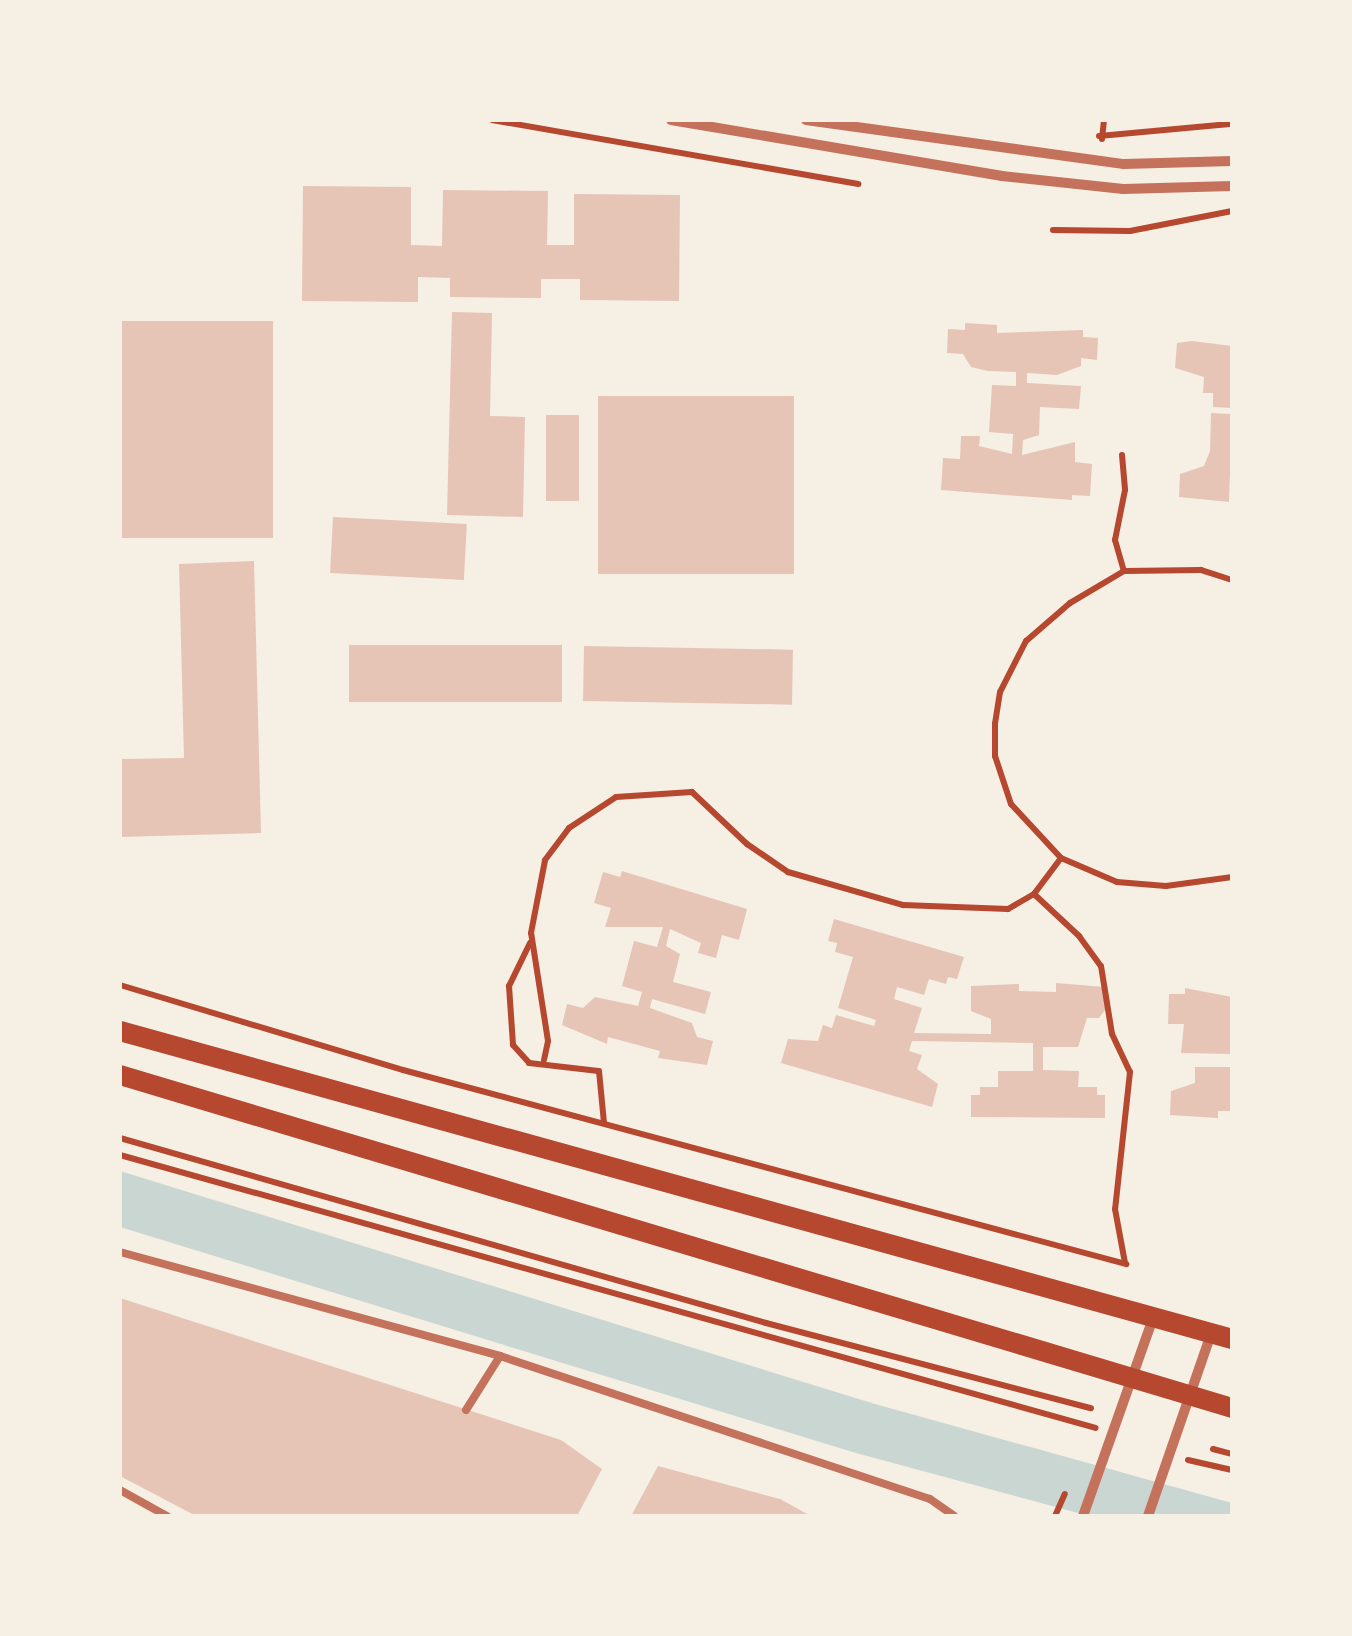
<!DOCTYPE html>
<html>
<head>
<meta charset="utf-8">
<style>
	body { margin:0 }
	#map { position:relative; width:1352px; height:1636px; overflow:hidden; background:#f6efe4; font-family:"Varela Round",sans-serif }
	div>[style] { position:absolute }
	.water>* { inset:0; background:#c9d6d2 }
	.building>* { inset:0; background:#e6c5b7; transform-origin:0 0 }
	.path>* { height:6px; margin:-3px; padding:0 3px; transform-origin:3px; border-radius:3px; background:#b5482f }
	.service>* { height:8px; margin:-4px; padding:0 4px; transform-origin:4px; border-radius:4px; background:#c5725c }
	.minor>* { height:10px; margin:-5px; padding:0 5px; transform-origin:5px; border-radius:5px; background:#c5725c }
	.secondary>* { height:20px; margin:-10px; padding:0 10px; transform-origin:10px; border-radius:10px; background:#b5482f }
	span { translate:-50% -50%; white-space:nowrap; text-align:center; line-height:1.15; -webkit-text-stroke:10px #f6efe4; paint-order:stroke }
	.frame { position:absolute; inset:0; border:122px solid #f6efe4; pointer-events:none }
</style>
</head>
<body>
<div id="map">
	<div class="water">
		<div style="clip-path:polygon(120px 1171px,875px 1404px,1232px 1503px,1232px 1516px,1089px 1516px,856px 1453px,120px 1227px)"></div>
	</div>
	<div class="building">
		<div style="clip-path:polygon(303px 186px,411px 187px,411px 245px,442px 246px,443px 190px,548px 191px,547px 245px,574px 245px,574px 194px,680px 195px,679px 301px,580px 300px,580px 279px,541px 279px,541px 298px,450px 297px,450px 278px,418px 277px,418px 302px,302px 301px)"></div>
		<div style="clip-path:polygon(452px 312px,492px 313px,490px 416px,525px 417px,523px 517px,447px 515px)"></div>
		<div style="left:273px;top:321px;width:217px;height:153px;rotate:90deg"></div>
		<div style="clip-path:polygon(965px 323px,997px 325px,997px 333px,1083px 330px,1083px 337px,1098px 338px,1097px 360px,1081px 358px,1081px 366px,1057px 375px,1027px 373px,1027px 383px,1081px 386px,1079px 409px,1040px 407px,1039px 435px,1023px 440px,1022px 455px,1075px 442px,1075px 462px,1092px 464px,1090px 496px,1072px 495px,1072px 500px,941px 490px,943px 458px,960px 459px,961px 436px,980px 436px,979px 446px,1012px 454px,1013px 434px,989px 432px,992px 385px,1016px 386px,1016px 372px,988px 371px,971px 367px,963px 354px,947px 353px,948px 329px,965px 330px)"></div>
		<div style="clip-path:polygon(1192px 341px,1232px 346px,1232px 408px,1213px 407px,1213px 393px,1203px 393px,1204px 377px,1175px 368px,1177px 343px)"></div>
		<div style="left:794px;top:396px;width:178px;height:196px;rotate:90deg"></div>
		<div style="clip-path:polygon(1211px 413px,1232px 414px,1229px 502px,1179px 497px,1180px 474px,1204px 466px,1210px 451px)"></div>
		<div style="left:546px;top:415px;width:33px;height:86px"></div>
		<div style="left:333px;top:517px;width:134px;height:56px;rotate:3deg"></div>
		<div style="clip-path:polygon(254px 561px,261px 833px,120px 837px,120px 759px,184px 758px,179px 564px)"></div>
		<div style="left:349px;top:645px;width:213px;height:57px"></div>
		<div style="left:584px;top:646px;width:209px;height:55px;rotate:1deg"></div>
		<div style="clip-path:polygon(622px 871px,747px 909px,739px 940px,722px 935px,716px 958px,698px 953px,701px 943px,670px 929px,666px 946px,680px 954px,673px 982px,711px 992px,705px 1014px,652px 999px,650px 1008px,692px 1023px,697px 1037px,713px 1041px,707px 1065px,658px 1058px,660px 1051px,608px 1037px,607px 1044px,562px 1025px,567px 1004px,583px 1008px,595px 997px,638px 1006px,642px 992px,622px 986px,634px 941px,657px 947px,663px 927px,605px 927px,611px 908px,594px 903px,603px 872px,620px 877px)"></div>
		<div style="clip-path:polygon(834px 919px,964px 957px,957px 979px,948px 977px,946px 984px,929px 979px,924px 995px,897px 987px,894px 999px,922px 1008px,914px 1033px,991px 1034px,991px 1019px,971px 1011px,971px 986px,1019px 984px,1019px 991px,1056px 992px,1056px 983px,1105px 987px,1105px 1010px,1099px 1018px,1087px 1018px,1078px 1047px,1043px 1047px,1043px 1070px,1079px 1071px,1078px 1087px,1097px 1087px,1097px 1095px,1105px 1095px,1105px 1118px,971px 1117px,971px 1095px,980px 1095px,980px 1087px,998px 1087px,998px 1071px,1033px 1071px,1033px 1043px,912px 1041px,909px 1051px,922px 1055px,917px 1069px,938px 1084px,932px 1107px,781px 1063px,788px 1039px,818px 1041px,823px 1025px,832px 1028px,836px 1015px,874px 1026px,876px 1020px,838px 1008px,853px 957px,835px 952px,837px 943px,828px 941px)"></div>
		<div style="clip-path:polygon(1185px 988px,1232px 997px,1232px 1054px,1181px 1053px,1184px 1024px,1168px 1024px,1169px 994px,1185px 994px)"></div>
		<div style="clip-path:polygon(1195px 1067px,1232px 1067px,1232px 1111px,1218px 1111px,1218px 1118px,1170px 1115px,1171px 1091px,1195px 1083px)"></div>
		<div style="clip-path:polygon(120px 1298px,561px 1440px,602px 1469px,577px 1516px,196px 1516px,120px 1476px)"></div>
		<div style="clip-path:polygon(658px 1466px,780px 1499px,811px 1516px,631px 1516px)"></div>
	</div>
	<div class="path">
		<div style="left:492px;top:120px;width:372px;rotate:9.9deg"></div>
		<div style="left:1099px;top:136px;width:134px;rotate:-5.2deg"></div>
		<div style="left:1102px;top:139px;width:19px;rotate:-84deg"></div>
		<div style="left:1053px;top:230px;width:77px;rotate:0.7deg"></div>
		<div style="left:1130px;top:231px;width:104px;rotate:-11.1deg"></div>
		<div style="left:1122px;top:455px;width:35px;rotate:85deg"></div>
		<div style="left:1125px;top:490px;width:51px;rotate:101.3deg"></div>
		<div style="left:1115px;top:540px;width:32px;rotate:74deg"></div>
		<div style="left:1232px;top:580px;width:33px;rotate:-162deg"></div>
		<div style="left:1201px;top:570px;width:77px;rotate:179.3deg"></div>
		<div style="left:1124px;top:571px;width:63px;rotate:149.3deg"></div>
		<div style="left:1070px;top:603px;width:58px;rotate:139.2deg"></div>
		<div style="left:1026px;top:641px;width:57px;rotate:117deg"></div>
		<div style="left:1000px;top:692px;width:32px;rotate:99deg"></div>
		<div style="left:995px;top:724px;width:32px;rotate:90deg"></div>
		<div style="left:995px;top:756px;width:51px;rotate:71.6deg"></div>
		<div style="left:1011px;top:804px;width:74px;rotate:47.2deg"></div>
		<div style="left:1061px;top:858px;width:61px;rotate:23.2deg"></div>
		<div style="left:1117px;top:882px;width:49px;rotate:4.7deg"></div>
		<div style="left:1166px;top:886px;width:67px;rotate:-7.8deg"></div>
		<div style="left:1034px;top:894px;width:62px;rotate:43deg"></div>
		<div style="left:1079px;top:936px;width:37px;rotate:54deg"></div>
		<div style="left:1101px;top:966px;width:69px;rotate:80.8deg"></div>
		<div style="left:1112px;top:1034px;width:42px;rotate:64.7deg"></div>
		<div style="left:1130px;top:1072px;width:138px;rotate:96.2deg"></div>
		<div style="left:1115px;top:1209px;width:55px;rotate:79.5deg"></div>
		<div style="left:530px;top:943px;width:48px;rotate:116deg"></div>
		<div style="left:509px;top:986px;width:59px;rotate:86.1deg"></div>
		<div style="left:513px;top:1045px;width:24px;rotate:48deg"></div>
		<div style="left:529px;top:1063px;width:70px;rotate:6.5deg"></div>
		<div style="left:599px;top:1071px;width:52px;rotate:84.5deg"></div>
		<div style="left:120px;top:985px;width:295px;rotate:16.7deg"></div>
		<div style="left:403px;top:1070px;width:749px;rotate:15.02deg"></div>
		<div style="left:544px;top:1060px;width:19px;rotate:-78deg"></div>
		<div style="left:548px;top:1041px;width:109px;rotate:-98.9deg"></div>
		<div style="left:531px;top:933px;width:74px;rotate:-79.1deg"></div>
		<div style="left:545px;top:860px;width:40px;rotate:-53deg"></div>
		<div style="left:569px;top:828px;width:56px;rotate:-33.4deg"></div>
		<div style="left:616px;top:797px;width:76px;rotate:-3.8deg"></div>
		<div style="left:692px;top:792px;width:76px;rotate:43.4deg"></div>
		<div style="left:747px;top:844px;width:50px;rotate:34.3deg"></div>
		<div style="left:788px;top:872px;width:120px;rotate:16deg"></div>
		<div style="left:903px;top:905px;width:105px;rotate:2.2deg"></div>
		<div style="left:1008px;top:909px;width:30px;rotate:-30deg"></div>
		<div style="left:1034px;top:894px;width:45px;rotate:-53.1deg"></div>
		<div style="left:120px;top:1138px;width:672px;rotate:15.98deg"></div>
		<div style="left:766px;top:1323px;width:336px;rotate:14.7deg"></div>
		<div style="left:120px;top:1155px;width:1013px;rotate:15.63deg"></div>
		<div style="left:1213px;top:1449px;width:20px;rotate:15deg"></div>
		<div style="left:1188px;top:1460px;width:45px;rotate:12.8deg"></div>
		<div style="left:1055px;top:1516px;width:24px;rotate:-66deg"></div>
	</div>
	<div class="service">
		<div style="left:120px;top:1252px;width:394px;rotate:15.3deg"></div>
		<div style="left:500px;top:1356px;width:453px;rotate:18.4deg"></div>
		<div style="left:930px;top:1499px;width:29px;rotate:35deg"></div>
		<div style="left:466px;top:1410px;width:64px;rotate:-57.8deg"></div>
		<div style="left:120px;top:1490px;width:54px;rotate:29deg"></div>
	</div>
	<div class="minor">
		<div style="left:671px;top:120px;width:336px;rotate:9.6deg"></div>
		<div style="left:1002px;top:176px;width:122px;rotate:6.1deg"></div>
		<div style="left:1123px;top:189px;width:109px;rotate:-1.6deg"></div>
		<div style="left:806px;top:120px;width:321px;rotate:7.9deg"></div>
		<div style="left:1124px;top:164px;width:108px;rotate:-1.6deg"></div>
		<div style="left:1083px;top:1516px;width:212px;rotate:-70.5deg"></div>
		<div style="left:1148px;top:1516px;width:193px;rotate:-70.9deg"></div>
	</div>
	<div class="secondary">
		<div style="left:120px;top:1031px;width:1154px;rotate:15.48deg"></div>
		<div style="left:120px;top:1075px;width:1161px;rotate:16.67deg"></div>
	</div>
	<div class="frame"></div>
</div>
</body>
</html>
